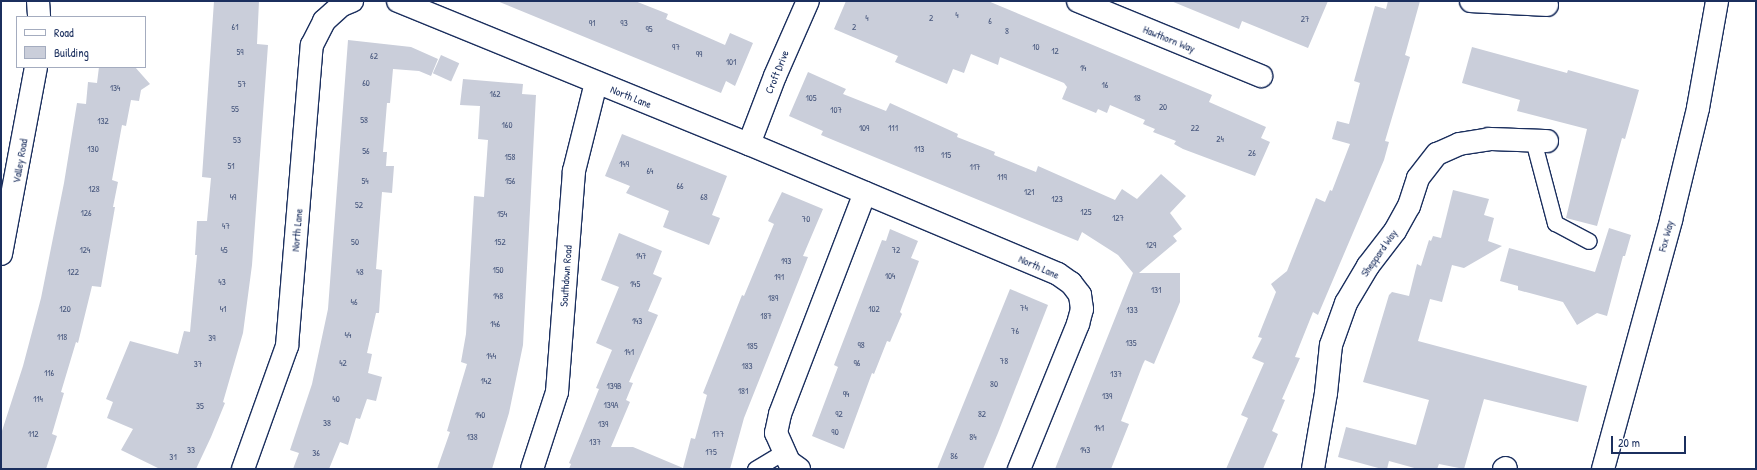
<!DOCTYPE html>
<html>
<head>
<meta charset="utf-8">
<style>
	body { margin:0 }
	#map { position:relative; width:1757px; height:470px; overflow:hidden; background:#fff; font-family:"Patrick Hand",sans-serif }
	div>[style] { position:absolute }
	.building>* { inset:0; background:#caceda; transform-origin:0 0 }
	.roads { filter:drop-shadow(1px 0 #1b2f5e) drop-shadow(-1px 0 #1b2f5e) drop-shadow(0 1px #1b2f5e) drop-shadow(0 -1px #1b2f5e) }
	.lane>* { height:15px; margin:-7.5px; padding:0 7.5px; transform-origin:7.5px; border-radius:7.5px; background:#fff }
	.street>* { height:22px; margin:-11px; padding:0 11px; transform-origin:11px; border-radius:11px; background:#fff }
	.secondary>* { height:22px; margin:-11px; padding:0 11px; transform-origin:11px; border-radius:11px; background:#fff }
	span { translate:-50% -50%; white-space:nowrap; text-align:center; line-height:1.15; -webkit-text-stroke:3px #fff; paint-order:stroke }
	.number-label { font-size:9px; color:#47577d }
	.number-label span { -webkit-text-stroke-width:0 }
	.street-label { font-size:11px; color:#1b2f5e }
	.frame { position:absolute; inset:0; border:2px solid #1b2f5e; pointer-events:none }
	.legend { position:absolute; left:16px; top:16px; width:130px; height:52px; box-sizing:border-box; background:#fff; border:1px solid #a4acbf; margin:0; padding:5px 7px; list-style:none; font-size:12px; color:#1b2f5e }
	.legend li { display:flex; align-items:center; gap:8px; height:20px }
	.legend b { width:20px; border:1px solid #a4acbf }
	.scale { position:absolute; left:1611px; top:436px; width:75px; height:18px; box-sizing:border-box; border:2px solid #1b2f5e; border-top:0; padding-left:5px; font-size:12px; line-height:14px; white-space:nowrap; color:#1b2f5e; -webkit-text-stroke:3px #fff; paint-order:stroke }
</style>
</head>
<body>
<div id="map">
	<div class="building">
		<div style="clip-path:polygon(214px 1px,259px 1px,257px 44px,268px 45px,252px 265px,243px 333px,223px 402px,225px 403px,211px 437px,196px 469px,160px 469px,121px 450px,133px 429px,107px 418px,113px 402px,106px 399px,130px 341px,178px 354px,184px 331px,190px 332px,197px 255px,195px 255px,197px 221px,207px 221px,211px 178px,202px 177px)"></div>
		<div style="clip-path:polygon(497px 1px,635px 1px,668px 14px,666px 19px,725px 45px,730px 33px,753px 43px,735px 86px,726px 81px,721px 93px)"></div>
		<div style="clip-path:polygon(846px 1px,988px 1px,1212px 95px,1209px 102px,1266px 127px,1261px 138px,1270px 142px,1255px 176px,1183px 149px,1174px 144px,1176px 141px,1153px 132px,1155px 129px,1143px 124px,1145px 120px,1110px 105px,1107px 113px,1098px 109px,1096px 113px,1062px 99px,1067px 87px,1064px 83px,1000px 57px,998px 65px,971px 54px,964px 73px,953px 69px,947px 84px,895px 62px,898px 56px,834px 29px)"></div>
		<div style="clip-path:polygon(1171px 1px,1328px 1px,1308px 48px,1242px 21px,1239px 29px)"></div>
		<div style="clip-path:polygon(1388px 1px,1420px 1px,1405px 55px,1410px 57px,1385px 141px,1389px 142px,1384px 160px,1318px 315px,1313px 312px,1295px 357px,1300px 358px,1282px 399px,1285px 400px,1272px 431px,1278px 434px,1263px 469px,1226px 469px,1248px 418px,1241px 415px,1264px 363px,1252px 358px,1262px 338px,1258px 337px,1276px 292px,1271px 284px,1287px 271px,1316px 198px,1325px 202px,1330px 190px,1332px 191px,1350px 144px,1332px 139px,1337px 121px,1349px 124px,1360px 83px,1354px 81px,1375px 6px,1386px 9px)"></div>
		<div style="clip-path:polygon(348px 40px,411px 47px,438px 59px,431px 76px,419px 71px,393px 69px,390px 103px,387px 103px,383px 152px,387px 152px,386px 166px,394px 166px,392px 193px,382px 192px,376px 269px,382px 270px,379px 313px,376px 313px,367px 353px,372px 354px,368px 373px,382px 377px,376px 401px,367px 399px,360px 419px,356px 418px,348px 445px,340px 442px,329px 469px,293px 469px,299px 453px,290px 450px,312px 384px,328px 309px)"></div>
		<div style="clip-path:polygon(1472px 47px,1567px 73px,1568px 70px,1639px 90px,1625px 139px,1622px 138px,1597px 226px,1566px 218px,1587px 129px,1517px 111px,1520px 100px,1462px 83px)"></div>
		<div style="left:441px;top:55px;width:20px;height:20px;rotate:24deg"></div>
		<div style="clip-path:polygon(99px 67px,135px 67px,150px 84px,141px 90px,139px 101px,131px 100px,126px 126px,122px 125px,112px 180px,118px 182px,113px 207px,115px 207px,101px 287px,92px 286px,78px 343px,76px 342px,61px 392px,64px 393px,52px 434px,57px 436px,46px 469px,1px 469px,1px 434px,23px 366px,41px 298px,64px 183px,77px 103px,86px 104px,88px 82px,97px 83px)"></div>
		<div style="clip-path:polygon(808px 72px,846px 89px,843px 94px,886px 111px,890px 103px,958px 134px,957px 137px,995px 152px,994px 155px,1036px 172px,1038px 166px,1115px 200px,1122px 189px,1137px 199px,1161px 174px,1186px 196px,1170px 213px,1182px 229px,1173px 236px,1177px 241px,1139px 273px,1180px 273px,1180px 302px,1154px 364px,1145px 360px,1143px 364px,1121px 421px,1129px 424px,1111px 469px,1055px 469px,1133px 273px,1118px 255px,1082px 232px,1078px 241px,821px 135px,823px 131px,789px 116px)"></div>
		<div style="clip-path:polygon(463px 79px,523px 84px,522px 94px,536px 95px,523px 345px,509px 413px,492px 469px,437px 469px,450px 432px,447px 431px,467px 364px,461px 362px,466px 334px,474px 196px,484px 197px,488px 140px,478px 139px,480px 106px,460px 105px)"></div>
		<div style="clip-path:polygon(622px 134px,727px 176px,712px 215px,720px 218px,709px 245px,663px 227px,669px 211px,626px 193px,630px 186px,605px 176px)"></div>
		<div style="clip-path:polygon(1453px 190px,1489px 199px,1484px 215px,1494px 218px,1488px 241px,1502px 246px,1464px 268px,1452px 265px,1442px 302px,1430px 299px,1418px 341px,1587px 386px,1578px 422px,1484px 399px,1464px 469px,1439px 464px,1437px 469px,1418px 469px,1389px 461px,1387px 469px,1382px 469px,1338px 457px,1346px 427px,1416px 445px,1429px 400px,1363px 382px,1389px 295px,1392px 292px,1409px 296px,1417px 264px,1421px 266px,1429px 240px,1431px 241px,1433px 236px,1441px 238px)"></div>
		<div style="clip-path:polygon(782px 192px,823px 209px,803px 256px,808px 257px,744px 418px,730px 469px,569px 469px,571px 464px,569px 463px,599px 389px,596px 388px,612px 350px,596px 343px,619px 287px,601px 280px,619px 233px,662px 251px,653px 274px,662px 278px,648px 311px,658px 315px,629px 382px,633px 383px,626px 400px,630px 402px,611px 447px,633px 447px,683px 468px,691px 438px,695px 439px,707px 395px,703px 393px,742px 295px,744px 296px,774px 224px,768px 221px)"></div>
		<div style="clip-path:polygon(1609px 228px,1631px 235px,1625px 256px,1623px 256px,1607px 316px,1597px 313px,1577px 325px,1563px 302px,1518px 290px,1518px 286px,1500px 281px,1509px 248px,1595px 272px)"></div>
		<div style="clip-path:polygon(890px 229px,918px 241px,911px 258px,919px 261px,900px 312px,902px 314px,890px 342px,887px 341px,874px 374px,872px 373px,844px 449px,812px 436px,838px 367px,834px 365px,882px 240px,886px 241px)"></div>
		<div style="clip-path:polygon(1010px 289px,1048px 305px,998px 433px,983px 469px,937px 469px)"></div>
	</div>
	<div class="roads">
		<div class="lane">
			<div style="left:1533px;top:140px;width:86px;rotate:75.2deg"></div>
			<div style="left:1555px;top:223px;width:38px;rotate:28deg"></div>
			<div style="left:755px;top:469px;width:33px;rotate:-31deg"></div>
		</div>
		<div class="street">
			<div style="left:38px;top:1px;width:16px;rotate:86deg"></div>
			<div style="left:398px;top:1px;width:379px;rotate:22.2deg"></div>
			<div style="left:749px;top:144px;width:335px;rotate:22.8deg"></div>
			<div style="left:1058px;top:274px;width:16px;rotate:35deg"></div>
			<div style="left:1071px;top:283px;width:15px;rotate:53deg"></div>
			<div style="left:1080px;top:295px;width:14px;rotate:82deg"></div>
			<div style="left:1082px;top:309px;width:16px;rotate:105deg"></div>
			<div style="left:1078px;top:324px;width:157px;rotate:112.1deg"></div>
			<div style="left:1078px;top:1px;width:198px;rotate:22.3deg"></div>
			<div style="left:1471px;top:1px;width:76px;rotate:3deg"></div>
			<div style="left:749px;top:144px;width:73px;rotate:-69.1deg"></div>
			<div style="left:775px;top:76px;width:82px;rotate:-66.3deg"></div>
			<div style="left:1px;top:254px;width:190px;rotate:-79.4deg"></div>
			<div style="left:243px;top:469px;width:131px;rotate:-70.3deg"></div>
			<div style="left:287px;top:346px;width:302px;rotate:-85.3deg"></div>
			<div style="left:312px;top:45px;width:27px;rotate:-63deg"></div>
			<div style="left:324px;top:21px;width:24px;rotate:-42deg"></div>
			<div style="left:342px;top:5px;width:11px;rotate:-22deg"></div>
			<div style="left:532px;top:469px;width:81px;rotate:-72deg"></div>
			<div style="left:557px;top:392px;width:222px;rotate:-85.6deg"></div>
			<div style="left:574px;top:171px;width:91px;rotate:-76deg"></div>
			<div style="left:799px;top:469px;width:12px;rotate:-145deg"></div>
			<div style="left:789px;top:462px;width:32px;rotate:-114deg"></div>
			<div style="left:776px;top:433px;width:19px;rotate:-78deg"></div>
			<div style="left:780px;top:414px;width:237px;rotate:-69deg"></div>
			<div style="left:1313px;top:469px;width:77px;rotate:-80.3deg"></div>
			<div style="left:1326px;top:393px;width:48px;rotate:-84.1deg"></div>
			<div style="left:1331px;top:345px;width:45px;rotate:-70.3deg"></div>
			<div style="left:1346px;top:303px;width:43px;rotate:-59.3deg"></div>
			<div style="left:1368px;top:266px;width:44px;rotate:-52.4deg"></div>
			<div style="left:1395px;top:231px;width:29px;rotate:-61deg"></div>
			<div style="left:1409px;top:206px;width:29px;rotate:-72deg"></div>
			<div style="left:1418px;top:178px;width:31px;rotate:-52deg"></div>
			<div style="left:1437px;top:154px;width:24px;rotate:-24deg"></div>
			<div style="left:1459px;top:144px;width:30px;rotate:-9deg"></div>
			<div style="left:1489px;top:139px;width:58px;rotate:2deg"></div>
			<div style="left:1504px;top:469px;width:2px;rotate:-27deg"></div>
		</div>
		<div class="secondary">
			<div style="left:1603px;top:469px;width:258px;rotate:-74.7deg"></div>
			<div style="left:1671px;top:220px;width:115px;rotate:-76.4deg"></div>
			<div style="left:1698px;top:108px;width:109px;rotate:-79.9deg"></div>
		</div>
	</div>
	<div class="number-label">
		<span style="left:957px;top:15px">4</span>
		<span style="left:867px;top:18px">4</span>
		<span style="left:931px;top:18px">2</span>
		<span style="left:1305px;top:19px">27</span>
		<span style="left:990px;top:21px">6</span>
		<span style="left:592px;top:23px">91</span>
		<span style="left:624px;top:23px">93</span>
		<span style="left:235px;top:27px">61</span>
		<span style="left:854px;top:27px">2</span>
		<span style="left:649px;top:29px">95</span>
		<span style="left:1007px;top:31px">8</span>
		<span style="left:676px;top:47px">97</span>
		<span style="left:1036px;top:47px">10</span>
		<span style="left:1055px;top:51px">12</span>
		<span style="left:240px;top:52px">59</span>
		<span style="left:699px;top:54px">99</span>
		<span style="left:374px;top:56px">62</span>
		<span style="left:731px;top:62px">101</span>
		<span style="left:1083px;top:68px">14</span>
		<span style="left:366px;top:83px">60</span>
		<span style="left:242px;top:84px">57</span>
		<span style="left:1105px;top:85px">16</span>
		<span style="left:115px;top:88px">134</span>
		<span style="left:495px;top:94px">162</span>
		<span style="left:811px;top:98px">105</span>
		<span style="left:1137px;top:98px">18</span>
		<span style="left:1163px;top:107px">20</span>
		<span style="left:235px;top:109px">55</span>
		<span style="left:836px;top:110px">107</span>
		<span style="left:364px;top:120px">58</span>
		<span style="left:103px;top:121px">132</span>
		<span style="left:507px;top:125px">160</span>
		<span style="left:864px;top:128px">109</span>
		<span style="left:893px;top:128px">111</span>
		<span style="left:1195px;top:128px">22</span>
		<span style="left:1220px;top:139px">24</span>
		<span style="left:237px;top:140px">53</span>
		<span style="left:93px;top:149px">130</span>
		<span style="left:919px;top:149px">113</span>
		<span style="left:366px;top:151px">56</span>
		<span style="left:1252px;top:153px">26</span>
		<span style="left:946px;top:155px">115</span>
		<span style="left:510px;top:157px">158</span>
		<span style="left:624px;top:164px">149</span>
		<span style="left:231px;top:166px">51</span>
		<span style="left:975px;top:167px">117</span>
		<span style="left:650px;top:171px">64</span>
		<span style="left:1002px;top:177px">119</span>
		<span style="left:365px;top:181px">54</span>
		<span style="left:510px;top:181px">156</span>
		<span style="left:680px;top:186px">66</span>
		<span style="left:94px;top:189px">128</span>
		<span style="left:1029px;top:192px">121</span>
		<span style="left:233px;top:197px">49</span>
		<span style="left:704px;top:197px">68</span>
		<span style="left:1057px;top:199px">123</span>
		<span style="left:359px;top:205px">52</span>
		<span style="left:1086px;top:212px">125</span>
		<span style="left:86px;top:213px">126</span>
		<span style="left:502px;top:214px">154</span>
		<span style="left:1118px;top:218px">127</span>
		<span style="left:806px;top:219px">70</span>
		<span style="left:226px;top:226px">47</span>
		<span style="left:355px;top:242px">50</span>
		<span style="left:500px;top:242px">152</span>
		<span style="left:1151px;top:245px">129</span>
		<span style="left:85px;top:250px">124</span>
		<span style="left:224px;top:250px">45</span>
		<span style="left:896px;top:250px">72</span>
		<span style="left:641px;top:256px">147</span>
		<span style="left:786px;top:261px">193</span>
		<span style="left:498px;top:270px">150</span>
		<span style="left:73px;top:272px">122</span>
		<span style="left:360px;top:272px">48</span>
		<span style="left:890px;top:276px">104</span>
		<span style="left:779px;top:277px">191</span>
		<span style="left:222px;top:282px">43</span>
		<span style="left:635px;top:284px">145</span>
		<span style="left:1156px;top:290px">131</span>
		<span style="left:498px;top:296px">148</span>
		<span style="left:773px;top:298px">189</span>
		<span style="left:354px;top:302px">46</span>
		<span style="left:1024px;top:308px">74</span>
		<span style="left:65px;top:309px">120</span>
		<span style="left:223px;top:309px">41</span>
		<span style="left:874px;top:309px">102</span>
		<span style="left:1132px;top:310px">133</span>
		<span style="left:766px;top:316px">187</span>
		<span style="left:637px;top:321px">143</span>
		<span style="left:495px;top:324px">146</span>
		<span style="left:1015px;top:331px">76</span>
		<span style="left:348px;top:335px">44</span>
		<span style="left:62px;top:337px">118</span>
		<span style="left:212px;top:338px">39</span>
		<span style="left:1131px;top:343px">135</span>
		<span style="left:861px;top:345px">98</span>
		<span style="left:752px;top:346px">185</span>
		<span style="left:629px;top:352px">141</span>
		<span style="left:491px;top:356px">144</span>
		<span style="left:1004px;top:361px">78</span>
		<span style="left:343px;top:363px">42</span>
		<span style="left:857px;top:363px">96</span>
		<span style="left:198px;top:364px">37</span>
		<span style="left:747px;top:366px">183</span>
		<span style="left:49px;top:373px">116</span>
		<span style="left:1116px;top:374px">137</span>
		<span style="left:486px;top:381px">142</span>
		<span style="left:994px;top:384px">80</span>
		<span style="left:614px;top:386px">139B</span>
		<span style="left:743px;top:391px">181</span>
		<span style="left:846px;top:394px">94</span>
		<span style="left:1107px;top:396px">139</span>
		<span style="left:38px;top:399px">114</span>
		<span style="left:336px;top:399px">40</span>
		<span style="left:611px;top:405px">139A</span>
		<span style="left:200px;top:406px">35</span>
		<span style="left:839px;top:414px">92</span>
		<span style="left:982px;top:414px">82</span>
		<span style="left:480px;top:415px">140</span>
		<span style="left:327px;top:423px">38</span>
		<span style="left:603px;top:424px">139</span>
		<span style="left:1099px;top:428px">141</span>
		<span style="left:835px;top:432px">90</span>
		<span style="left:33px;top:434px">112</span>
		<span style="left:718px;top:434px">177</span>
		<span style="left:472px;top:437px">138</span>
		<span style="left:973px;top:437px">84</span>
		<span style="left:595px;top:442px">137</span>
		<span style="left:191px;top:450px">33</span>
		<span style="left:1085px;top:450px">143</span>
		<span style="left:711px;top:452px">175</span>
		<span style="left:316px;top:453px">36</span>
		<span style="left:954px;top:456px">86</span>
		<span style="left:173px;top:457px">31</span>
	</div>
	<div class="street-label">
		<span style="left:1169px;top:39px;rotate:22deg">Hawthorn Way</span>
		<span style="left:777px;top:72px;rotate:-68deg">Croft Drive</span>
		<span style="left:631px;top:97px;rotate:22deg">North Lane</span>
		<span style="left:20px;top:161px;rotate:-80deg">Valley Road</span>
		<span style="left:297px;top:230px;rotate:-85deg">North Lane</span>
		<span style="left:1666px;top:236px;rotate:-75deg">Fox Way</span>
		<span style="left:1379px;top:253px;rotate:-55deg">Sheppard Way</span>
		<span style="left:1039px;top:267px;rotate:24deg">North Lane</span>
		<span style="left:566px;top:276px;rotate:-86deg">Southdown Road</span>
	</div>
	<div class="frame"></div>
	<ul class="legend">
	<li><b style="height:5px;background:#fff"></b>Road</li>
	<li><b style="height:11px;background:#caceda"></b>Building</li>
	</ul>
	<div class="scale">20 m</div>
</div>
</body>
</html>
